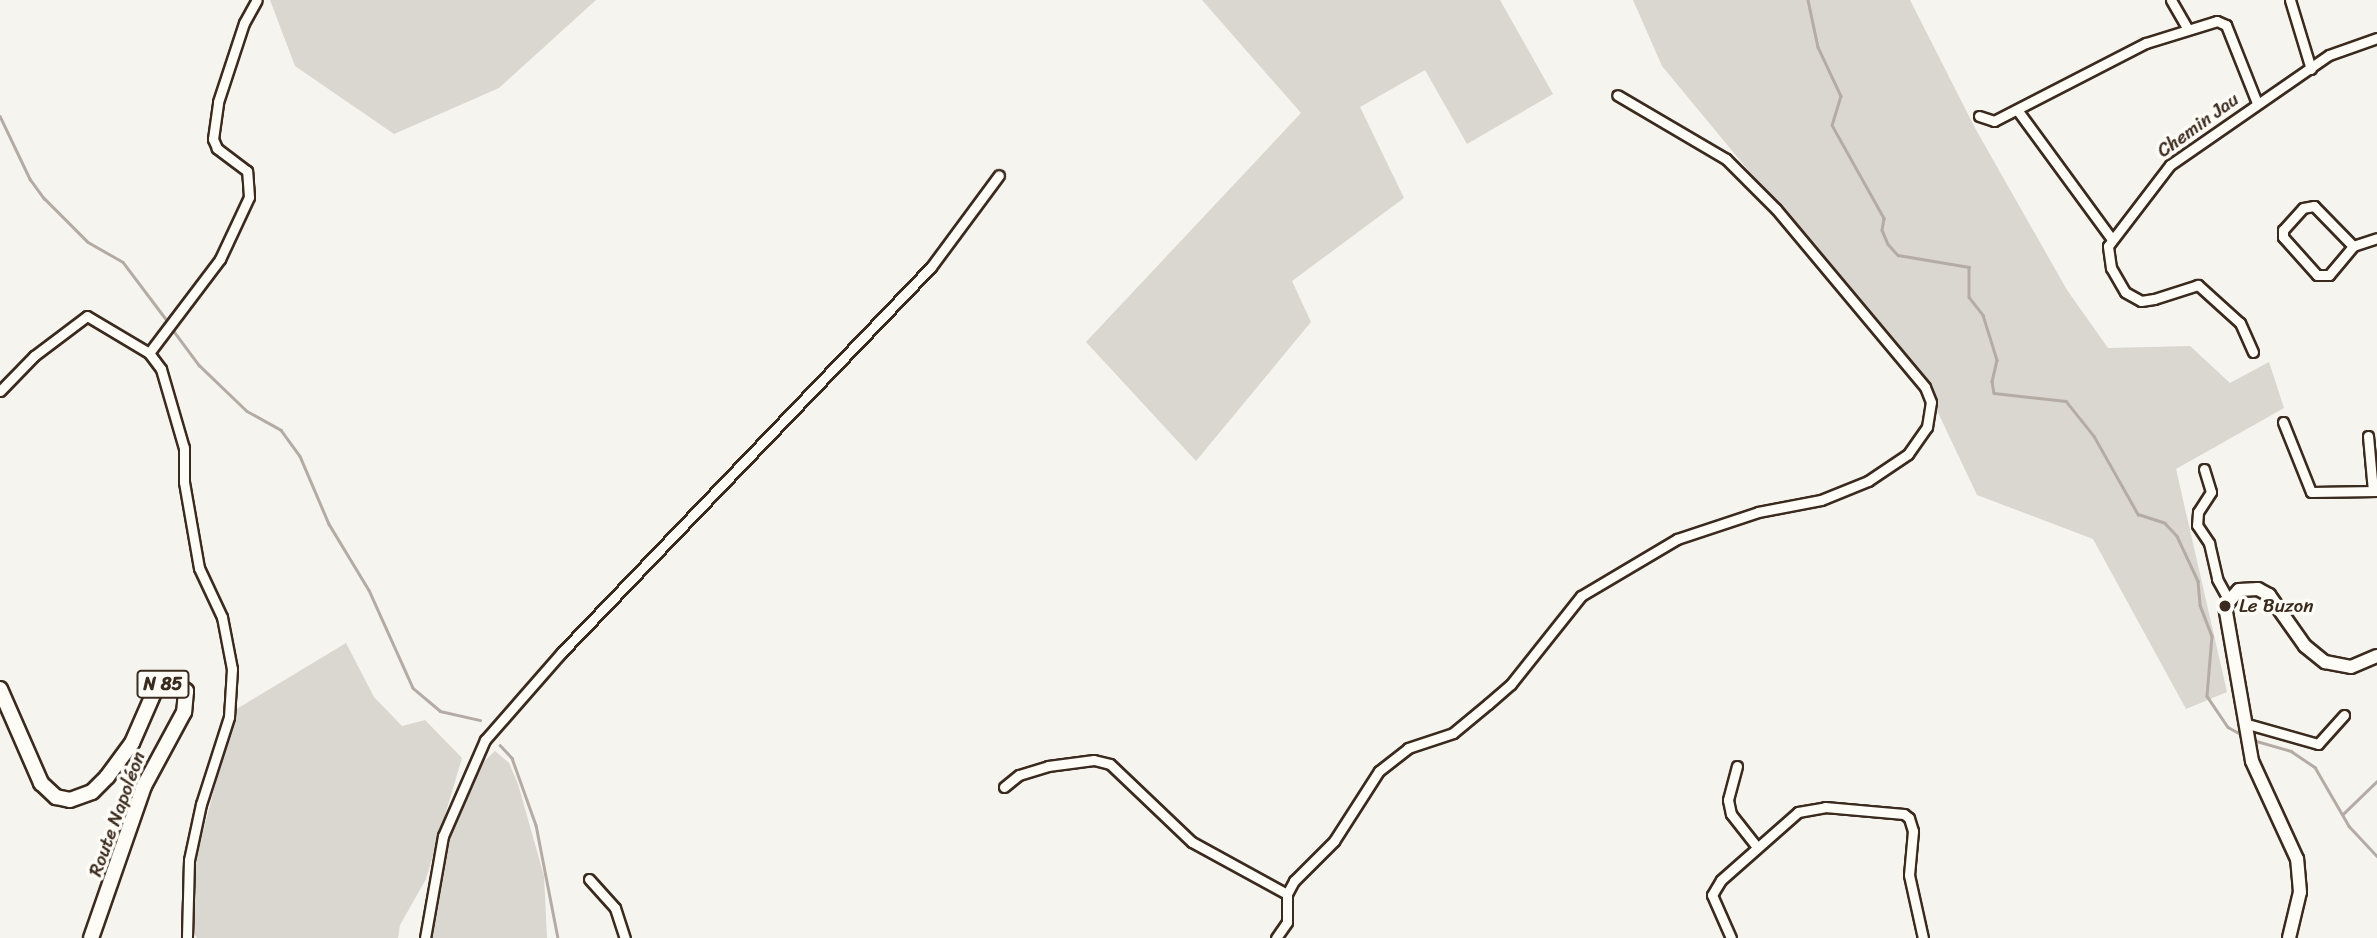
<!DOCTYPE html>
<html>
<head>
<meta charset="utf-8">
<style>
	body { margin:0 }
	#map { position:relative; width:2377px; height:938px; overflow:hidden; background:#f5f4ee; font-family:Sriracha,sans-serif }
	div>[style] { position:absolute }
	.green>* { inset:0; background:#dad6d0 }
	.stream>* { height:2.5px; margin:-1.25px; padding:0 1.25px; transform-origin:1.25px; border-radius:1.25px; background:#b4aca4 }
	.roads { filter:drop-shadow(2px 0 #3b2a1e) drop-shadow(-2px 0 #3b2a1e) drop-shadow(0 2px #3b2a1e) drop-shadow(0 -2px #3b2a1e) }
	.street>* { height:9px; margin:-4.5px; padding:0 4.5px; transform-origin:4.5px; border-radius:4.5px; background:#fdfcf7 }
	.secondary>* { height:12px; margin:-6px; padding:0 6px; transform-origin:6px; border-radius:6px; background:#fdfcf7 }
	.primary>* { height:14px; margin:-7px; padding:0 7px; transform-origin:7px; border-radius:7px; background:#fdfcf7 }
	.dots>* { width:19px; height:19px; translate:-50% -50%; box-sizing:border-box; border:4px solid #fdfcf7; border-radius:50% }
	span { translate:-50% -50%; white-space:nowrap; text-align:center; line-height:1.15; -webkit-text-stroke:7px #fdfcf7; paint-order:stroke }
	.shield-label span { padding:2px 5px; background:#fdfcf7; border:2px solid; border-radius:5px; -webkit-text-stroke-width:0 }
	.shield-label { font-size:18px; color:#3b2a1e; font-weight:700 }
	.street-label { font-size:19px; color:#3b2a1e }
	.poi-label { font-size:19px; color:#3b2a1e }
	.left { translate:0 -50%; text-align:left }
</style>
</head>
<body>
<div id="map">
	<div class="green">
		<div style="clip-path:polygon(270px 0,596px 0,499px 88px,394px 134px,295px 66px)"></div>
		<div style="clip-path:polygon(1202px 0,1500px 0,1553px 94px,1467px 144px,1425px 70px,1360px 107px,1404px 198px,1292px 281px,1311px 322px,1196px 461px,1086px 342px,1301px 113px)"></div>
		<div style="clip-path:polygon(1633px 0,1910px 0,1975px 128px,2067px 290px,2108px 348px,2190px 346px,2230px 383px,2269px 362px,2284px 408px,2176px 469px,2227px 692px,2186px 709px,2093px 539px,1977px 495px,1924px 383px,1662px 66px)"></div>
		<div style="clip-path:polygon(346px 643px,374px 697px,402px 726px,425px 720px,462px 758px,426px 879px,400px 925px,398px 938px,197px 938px,193px 933px,193px 882px,199px 847px,235px 710px)"></div>
		<div style="clip-path:polygon(495px 751px,509px 763px,518px 784px,544px 876px,547px 938px,431px 938px,449px 838px,473px 772px)"></div>
	</div>
	<div class="stream">
		<div style="left:1808px;top:0;width:48px;rotate:78deg"></div>
		<div style="left:1818px;top:47px;width:54px;rotate:64.9deg"></div>
		<div style="left:1841px;top:96px;width:30px;rotate:107deg"></div>
		<div style="left:1832px;top:125px;width:107px;rotate:60.8deg"></div>
		<div style="left:1884px;top:218px;width:12px;rotate:99deg"></div>
		<div style="left:1882px;top:230px;width:15px;rotate:67deg"></div>
		<div style="left:1888px;top:244px;width:15px;rotate:48deg"></div>
		<div style="left:1898px;top:255px;width:72px;rotate:9.6deg"></div>
		<div style="left:1969px;top:267px;width:30px;rotate:90deg"></div>
		<div style="left:1969px;top:297px;width:23px;rotate:52deg"></div>
		<div style="left:1983px;top:315px;width:47px;rotate:72.7deg"></div>
		<div style="left:1997px;top:360px;width:22px;rotate:103deg"></div>
		<div style="left:1992px;top:381px;width:12px;rotate:81deg"></div>
		<div style="left:1994px;top:393px;width:72px;rotate:6.3deg"></div>
		<div style="left:2066px;top:401px;width:45px;rotate:51.3deg"></div>
		<div style="left:2094px;top:436px;width:90px;rotate:60.6deg"></div>
		<div style="left:2138px;top:514px;width:28px;rotate:18deg"></div>
		<div style="left:2165px;top:523px;width:18px;rotate:47deg"></div>
		<div style="left:2177px;top:536px;width:50px;rotate:65deg"></div>
		<div style="left:2198px;top:581px;width:24px;rotate:85deg"></div>
		<div style="left:2200px;top:605px;width:33px;rotate:69deg"></div>
		<div style="left:2212px;top:636px;width:60px;rotate:94.8deg"></div>
		<div style="left:2207px;top:696px;width:37px;rotate:56deg"></div>
		<div style="left:2228px;top:727px;width:18px;rotate:29deg"></div>
		<div style="left:0;top:116px;width:70px;rotate:64.5deg"></div>
		<div style="left:30px;top:179px;width:24px;rotate:54deg"></div>
		<div style="left:44px;top:198px;width:62px;rotate:45deg"></div>
		<div style="left:88px;top:242px;width:40px;rotate:29.7deg"></div>
		<div style="left:123px;top:262px;width:76px;rotate:53deg"></div>
		<div style="left:173px;top:330px;width:44px;rotate:53.4deg"></div>
		<div style="left:199px;top:365px;width:66px;rotate:43.8deg"></div>
		<div style="left:247px;top:411px;width:39px;rotate:29deg"></div>
		<div style="left:281px;top:430px;width:32px;rotate:54deg"></div>
		<div style="left:300px;top:456px;width:74px;rotate:66.9deg"></div>
		<div style="left:329px;top:524px;width:77px;rotate:58.8deg"></div>
		<div style="left:369px;top:590px;width:107px;rotate:65.8deg"></div>
		<div style="left:413px;top:688px;width:35px;rotate:40deg"></div>
		<div style="left:440px;top:711px;width:41px;rotate:12.7deg"></div>
		<div style="left:2253px;top:740px;width:40px;rotate:16deg"></div>
		<div style="left:2291px;top:751px;width:29px;rotate:34deg"></div>
		<div style="left:2315px;top:767px;width:68px;rotate:60deg"></div>
		<div style="left:2349px;top:826px;width:41px;rotate:47deg"></div>
		<div style="left:500px;top:745px;width:18px;rotate:47deg"></div>
		<div style="left:512px;top:758px;width:71px;rotate:70.3deg"></div>
		<div style="left:536px;top:825px;width:115px;rotate:79deg"></div>
		<div style="left:2343px;top:814px;width:47px;rotate:-44.1deg"></div>
	</div>
	<div class="roads">
		<div class="street">
			<div style="left:2171px;top:0;width:34px;rotate:60deg"></div>
			<div style="left:2290px;top:0;width:72px;rotate:73.1deg"></div>
			<div style="left:2018px;top:111px;width:157px;rotate:53.8deg"></div>
			<div style="left:1979px;top:116px;width:16px;rotate:18deg"></div>
			<div style="left:1994px;top:121px;width:171px;rotate:-27.2deg"></div>
			<div style="left:2146px;top:43px;width:74px;rotate:-17.2deg"></div>
			<div style="left:2217px;top:21px;width:10px;rotate:24deg"></div>
			<div style="left:2226px;top:25px;width:84px;rotate:68.3deg"></div>
			<div style="left:2353px;top:246px;width:56px;rotate:-134.3deg"></div>
			<div style="left:2314px;top:206px;width:11px;rotate:170deg"></div>
			<div style="left:2303px;top:208px;width:30px;rotate:132deg"></div>
			<div style="left:2283px;top:230px;width:7px;rotate:90deg"></div>
			<div style="left:2283px;top:237px;width:51px;rotate:48.2deg"></div>
			<div style="left:2317px;top:275px;width:12px"></div>
			<div style="left:2329px;top:275px;width:38px;rotate:-50deg"></div>
			<div style="left:2353px;top:246px;width:25px;rotate:-18deg"></div>
			<div style="left:2253px;top:352px;width:32px;rotate:-114deg"></div>
			<div style="left:2240px;top:323px;width:57px;rotate:-137.9deg"></div>
			<div style="left:2198px;top:285px;width:46px;rotate:162.3deg"></div>
			<div style="left:2154px;top:299px;width:13px;rotate:171deg"></div>
			<div style="left:2141px;top:301px;width:18px;rotate:-151deg"></div>
			<div style="left:2125px;top:292px;width:28px;rotate:-120deg"></div>
			<div style="left:2111px;top:268px;width:22px;rotate:-98deg"></div>
			<div style="left:2108px;top:246px;width:102px;rotate:-52.6deg"></div>
			<div style="left:2170px;top:165px;width:193px;rotate:-34.7deg"></div>
			<div style="left:2329px;top:55px;width:51px;rotate:-19.5deg"></div>
			<div style="left:149px;top:353px;width:118px;rotate:-52.9deg"></div>
			<div style="left:220px;top:259px;width:68px;rotate:-64.9deg"></div>
			<div style="left:249px;top:197px;width:26px;rotate:-94deg"></div>
			<div style="left:247px;top:171px;width:38px;rotate:-143deg"></div>
			<div style="left:217px;top:148px;width:10px;rotate:-114deg"></div>
			<div style="left:213px;top:139px;width:37px;rotate:-82deg"></div>
			<div style="left:218px;top:102px;width:83px;rotate:-71.8deg"></div>
			<div style="left:244px;top:23px;width:26px;rotate:-61deg"></div>
			<div style="left:0;top:391px;width:49px;rotate:-45.8deg"></div>
			<div style="left:34px;top:356px;width:66px;rotate:-37deg"></div>
			<div style="left:87px;top:316px;width:72px;rotate:30.8deg"></div>
			<div style="left:149px;top:353px;width:20px;rotate:53deg"></div>
			<div style="left:161px;top:369px;width:82px;rotate:73.8deg"></div>
			<div style="left:184px;top:448px;width:34px;rotate:90deg"></div>
			<div style="left:184px;top:482px;width:87px;rotate:80.1deg"></div>
			<div style="left:199px;top:568px;width:54px;rotate:64.9deg"></div>
			<div style="left:222px;top:617px;width:53px;rotate:79.1deg"></div>
			<div style="left:232px;top:669px;width:48px;rotate:93.6deg"></div>
			<div style="left:229px;top:717px;width:91px;rotate:107.8deg"></div>
			<div style="left:201px;top:804px;width:57px;rotate:102.1deg"></div>
			<div style="left:189px;top:860px;width:78px;rotate:91.5deg"></div>
			<div style="left:2283px;top:422px;width:75px;rotate:68.2deg"></div>
			<div style="left:2311px;top:492px;width:66px;rotate:-0.9deg"></div>
			<div style="left:2368px;top:436px;width:55px;rotate:84.8deg"></div>
			<div style="left:2204px;top:469px;width:24px;rotate:73deg"></div>
			<div style="left:2211px;top:492px;width:24px;rotate:123deg"></div>
			<div style="left:2198px;top:512px;width:13px;rotate:94deg"></div>
			<div style="left:2197px;top:525px;width:22px;rotate:56deg"></div>
			<div style="left:2209px;top:543px;width:37px;rotate:77deg"></div>
			<div style="left:2217px;top:579px;width:23px;rotate:61deg"></div>
			<div style="left:2244px;top:723px;width:77px;rotate:15.8deg"></div>
			<div style="left:2318px;top:744px;width:39px;rotate:-48deg"></div>
			<div style="left:1737px;top:766px;width:35px;rotate:105deg"></div>
			<div style="left:1728px;top:800px;width:14px;rotate:78deg"></div>
			<div style="left:1731px;top:814px;width:42px;rotate:51.8deg"></div>
			<div style="left:1004px;top:787px;width:19px;rotate:-39deg"></div>
			<div style="left:1019px;top:775px;width:30px;rotate:-17deg"></div>
			<div style="left:1048px;top:766px;width:46px;rotate:-7.4deg"></div>
			<div style="left:1094px;top:760px;width:16px;rotate:14deg"></div>
			<div style="left:1110px;top:764px;width:113px;rotate:43.6deg"></div>
			<div style="left:1192px;top:842px;width:108px;rotate:28.7deg"></div>
			<div style="left:589px;top:879px;width:39px;rotate:48deg"></div>
			<div style="left:615px;top:908px;width:32px;rotate:72deg"></div>
			<div style="left:425px;top:938px;width:104px;rotate:-80deg"></div>
			<div style="left:443px;top:836px;width:105px;rotate:-66.4deg"></div>
			<div style="left:485px;top:740px;width:117px;rotate:-48.8deg"></div>
			<div style="left:562px;top:652px;width:533px;rotate:-46.22deg"></div>
			<div style="left:931px;top:267px;width:114px;rotate:-53.5deg"></div>
			<div style="left:1276px;top:938px;width:19px;rotate:-55deg"></div>
			<div style="left:1287px;top:922px;width:28px;rotate:-90deg"></div>
			<div style="left:1287px;top:894px;width:15px;rotate:-62deg"></div>
			<div style="left:1294px;top:881px;width:57px;rotate:-45deg"></div>
			<div style="left:1334px;top:841px;width:83px;rotate:-57.3deg"></div>
			<div style="left:1379px;top:771px;width:37px;rotate:-38deg"></div>
			<div style="left:1408px;top:748px;width:47px;rotate:-18.4deg"></div>
			<div style="left:1453px;top:733px;width:45px;rotate:-39.6deg"></div>
			<div style="left:1488px;top:704px;width:30px;rotate:-41deg"></div>
			<div style="left:1511px;top:684px;width:112px;rotate:-51.5deg"></div>
			<div style="left:1581px;top:596px;width:112px;rotate:-30.7deg"></div>
			<div style="left:1677px;top:539px;width:85px;rotate:-18.4deg"></div>
			<div style="left:1758px;top:512px;width:64px;rotate:-10.8deg"></div>
			<div style="left:1821px;top:500px;width:51px;rotate:-22deg"></div>
			<div style="left:1868px;top:481px;width:48px;rotate:-34deg"></div>
			<div style="left:1908px;top:454px;width:33px;rotate:-55deg"></div>
			<div style="left:1927px;top:427px;width:25px;rotate:-81deg"></div>
			<div style="left:1931px;top:402px;width:16px;rotate:-112deg"></div>
			<div style="left:1925px;top:387px;width:232px;rotate:-129.9deg"></div>
			<div style="left:1776px;top:209px;width:71px;rotate:-135deg"></div>
			<div style="left:1726px;top:159px;width:126px;rotate:-149.6deg"></div>
			<div style="left:1731px;top:938px;width:47px;rotate:-113.8deg"></div>
			<div style="left:1712px;top:895px;width:17px;rotate:-59deg"></div>
			<div style="left:1721px;top:880px;width:103px;rotate:-41.4deg"></div>
			<div style="left:1798px;top:812px;width:27px;rotate:-10deg"></div>
			<div style="left:1825px;top:807px;width:79px;rotate:5.1deg"></div>
			<div style="left:1904px;top:814px;width:6px;rotate:39deg"></div>
			<div style="left:1909px;top:818px;width:14px;rotate:73deg"></div>
			<div style="left:1913px;top:831px;width:44px;rotate:95.2deg"></div>
			<div style="left:1909px;top:875px;width:65px;rotate:77.5deg"></div>
		</div>
		<div class="secondary">
			<div style="left:2289px;top:938px;width:47px;rotate:-76.6deg"></div>
			<div style="left:2300px;top:892px;width:33px;rotate:-95deg"></div>
			<div style="left:2297px;top:859px;width:108px;rotate:-114.7deg"></div>
			<div style="left:2252px;top:761px;width:157px;rotate:-99.9deg"></div>
			<div style="left:2225px;top:606px;width:21px;rotate:-49deg"></div>
			<div style="left:2239px;top:590px;width:19px;rotate:-3deg"></div>
			<div style="left:2258px;top:589px;width:13px;rotate:29deg"></div>
			<div style="left:2269px;top:595px;width:62px;rotate:54.8deg"></div>
			<div style="left:2305px;top:646px;width:26px;rotate:39deg"></div>
			<div style="left:2325px;top:662px;width:26px;rotate:11deg"></div>
			<div style="left:2351px;top:667px;width:28px;rotate:-23deg"></div>
		</div>
		<div class="primary">
			<div style="left:0;top:689px;width:103px;rotate:66.4deg"></div>
			<div style="left:41px;top:783px;width:21px;rotate:43deg"></div>
			<div style="left:56px;top:797px;width:14px;rotate:12deg"></div>
			<div style="left:70px;top:800px;width:23px;rotate:-20deg"></div>
			<div style="left:92px;top:792px;width:21px;rotate:-45deg"></div>
			<div style="left:107px;top:777px;width:42px;rotate:-53.7deg"></div>
			<div style="left:132px;top:743px;width:60px;rotate:-66.4deg"></div>
			<div style="left:156px;top:688px;width:18px;rotate:-19deg"></div>
			<div style="left:173px;top:682px;width:16px;rotate:35deg"></div>
			<div style="left:186px;top:691px;width:21px;rotate:95deg"></div>
			<div style="left:184px;top:712px;width:84px;rotate:118.4deg"></div>
			<div style="left:144px;top:786px;width:161px;rotate:109.2deg"></div>
		</div>
	</div>
	<div class="dots">
		<div style="left:2225px;top:606px;background:#3b2a1e"></div>
	</div>
	<div class="shield-label">
		<span style="left:163px;top:684px">N 85</span>
	</div>
	<div class="street-label">
		<span style="left:2198px;top:125px;rotate:-36deg">Chemin Jau</span>
		<span style="left:117px;top:814px;rotate:-70deg">Route Napoléon</span>
	</div>
	<div class="poi-label">
		<span class="left" style="left:2239px;top:606px">Le Buzon</span>
	</div>
</div>
</body>
</html>
